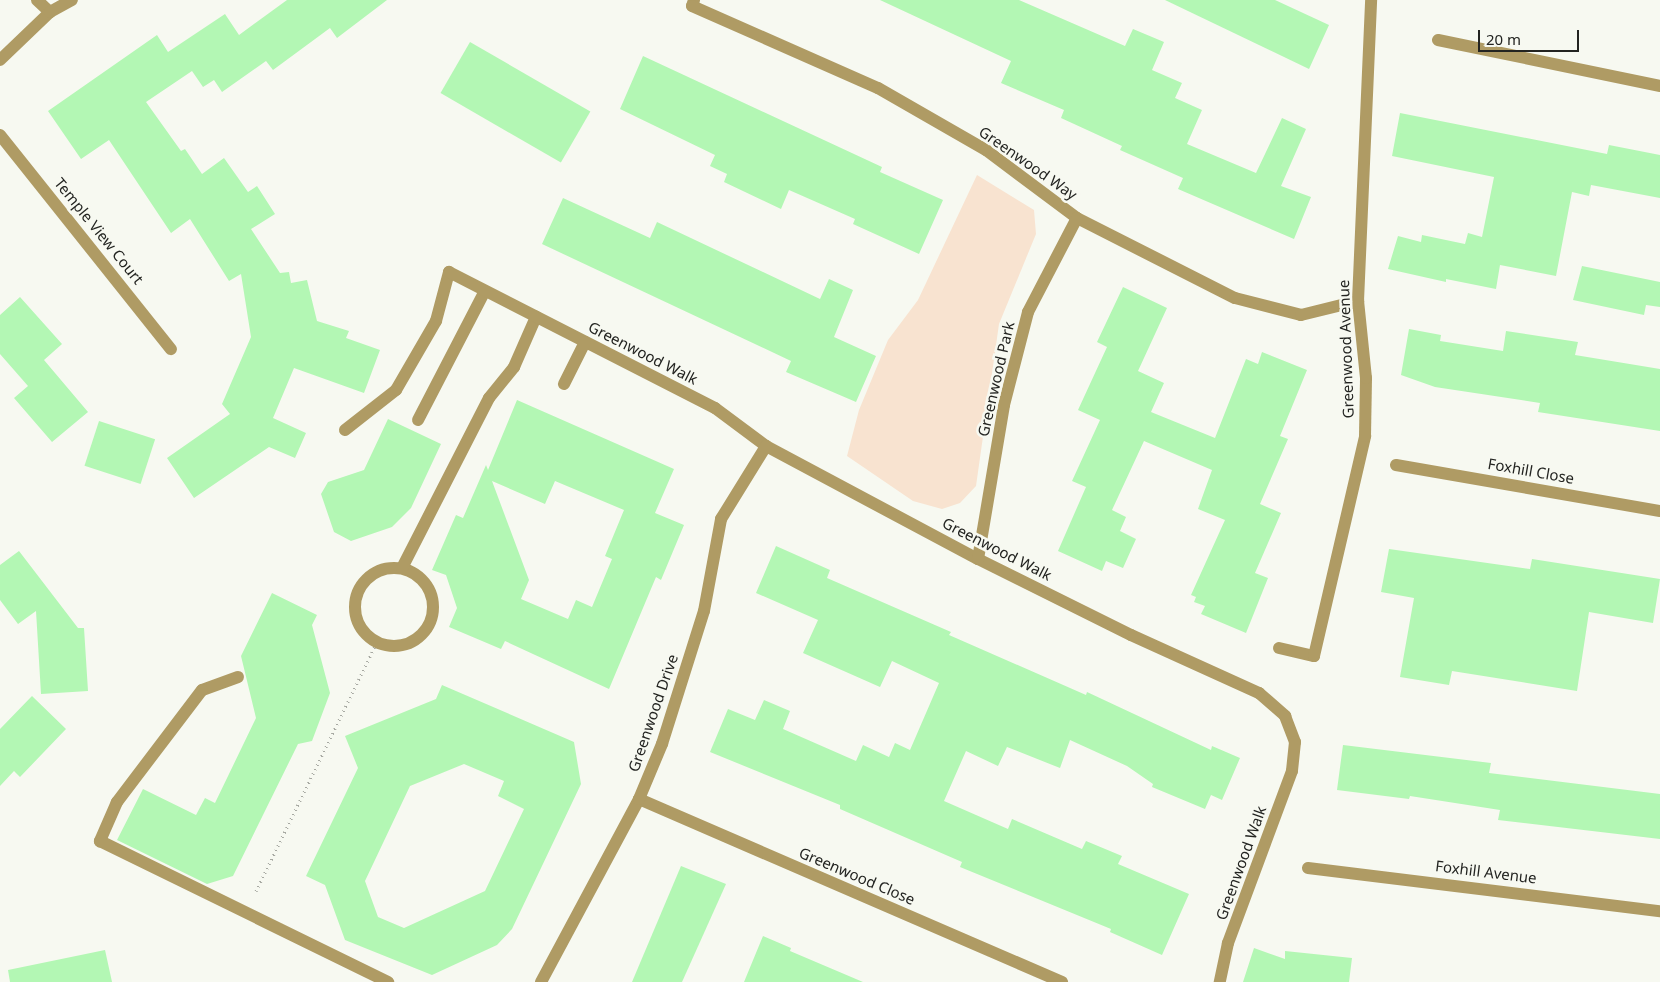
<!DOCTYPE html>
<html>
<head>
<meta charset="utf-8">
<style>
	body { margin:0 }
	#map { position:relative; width:1660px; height:982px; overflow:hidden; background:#f7f9f1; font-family:"Noto Sans",sans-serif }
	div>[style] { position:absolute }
	.green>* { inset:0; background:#f8e3d0 }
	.building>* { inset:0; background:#b3f7b4; transform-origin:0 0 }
	.path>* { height:3px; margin-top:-1.5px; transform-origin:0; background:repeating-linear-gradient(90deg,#a7a9a2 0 1px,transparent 0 5px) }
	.service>* { height:12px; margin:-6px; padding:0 6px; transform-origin:6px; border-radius:6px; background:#af9b64 }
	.service>.ring { margin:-6px; padding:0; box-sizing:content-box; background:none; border:12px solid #af9b64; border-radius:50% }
	.minor>* { height:12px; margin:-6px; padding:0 6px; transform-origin:6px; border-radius:6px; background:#af9b64 }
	span { translate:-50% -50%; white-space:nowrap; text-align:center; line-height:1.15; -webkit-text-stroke:5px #f7f9f1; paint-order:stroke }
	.street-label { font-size:15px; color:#232421 }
	.scale { position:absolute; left:1478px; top:30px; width:101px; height:22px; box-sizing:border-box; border:2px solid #232421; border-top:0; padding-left:6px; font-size:15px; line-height:18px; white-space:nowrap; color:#232421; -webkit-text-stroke:4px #f7f9f1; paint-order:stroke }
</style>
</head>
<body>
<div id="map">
	<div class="green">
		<div style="clip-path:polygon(977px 175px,1034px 210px,1036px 234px,999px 324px,976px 486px,960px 503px,942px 509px,913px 501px,847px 456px,859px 410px,888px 340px,918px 300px)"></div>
	</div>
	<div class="building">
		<div style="clip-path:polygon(287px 0,387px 0,337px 38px,330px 28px,273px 70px,266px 61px,222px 92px,214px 80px,203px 87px,192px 71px,146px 102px,181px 151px,185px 149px,202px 174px,224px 158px,248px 192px,257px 186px,275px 214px,251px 229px,280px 273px,289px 272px,291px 283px,307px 280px,317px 321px,349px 331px,346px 338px,380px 350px,364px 393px,294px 368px,273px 418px,306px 433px,295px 458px,269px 447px,194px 498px,167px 458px,230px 414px,222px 404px,251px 337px,241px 274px,229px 281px,190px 219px,171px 233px,109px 140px,81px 159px,48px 111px,157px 35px,168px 52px,225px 14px,239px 35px)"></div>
		<div style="clip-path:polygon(880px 0,1019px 0,1125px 46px,1133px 29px,1164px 42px,1152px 70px,1182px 83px,1175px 98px,1202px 110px,1187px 144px,1256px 173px,1282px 118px,1306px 129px,1281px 186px,1311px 197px,1294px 239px,1178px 189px,1183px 178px,1120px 150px,1122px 146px,1061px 118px,1064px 110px,1001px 83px,1011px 61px)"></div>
		<div style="clip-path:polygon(1165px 0,1275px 0,1329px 25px,1309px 69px)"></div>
		<div style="left:470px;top:42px;width:139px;height:59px;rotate:30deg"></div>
		<div style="clip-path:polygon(643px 56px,882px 167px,880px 172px,943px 200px,919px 254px,853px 224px,855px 219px,789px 190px,781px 209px,724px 182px,727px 174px,710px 166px,715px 155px,620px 109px)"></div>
		<div style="clip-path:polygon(1400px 113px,1607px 154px,1609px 145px,1660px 155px,1660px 198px,1591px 185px,1589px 196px,1572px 192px,1556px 276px,1500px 265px,1496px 289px,1446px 279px,1446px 282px,1388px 269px,1398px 236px,1421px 242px,1422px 235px,1465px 244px,1468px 233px,1482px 237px,1494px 177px,1392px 156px)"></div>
		<div style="clip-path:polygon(563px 198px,650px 238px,657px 222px,820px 299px,829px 279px,853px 290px,834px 337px,876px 356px,856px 402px,786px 372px,791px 361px,542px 244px)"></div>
		<div style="clip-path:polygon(1582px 266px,1660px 282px,1660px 307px,1646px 305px,1644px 315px,1573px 300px)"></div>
		<div style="clip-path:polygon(1123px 287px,1167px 308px,1138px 371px,1164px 383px,1151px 412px,1215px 438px,1246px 359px,1258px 364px,1262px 352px,1307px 370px,1280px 436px,1288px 439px,1260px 504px,1281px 513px,1255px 573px,1268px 578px,1246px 633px,1201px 614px,1205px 606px,1194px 602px,1196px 597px,1191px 595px,1225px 520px,1198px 509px,1212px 470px,1144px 441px,1112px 510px,1126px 517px,1120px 531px,1136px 539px,1123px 568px,1106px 561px,1102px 571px,1058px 551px,1086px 487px,1072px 481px,1100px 420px,1078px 410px,1107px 347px,1097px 342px)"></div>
		<div style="clip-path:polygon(20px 297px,62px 344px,44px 360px,88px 412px,52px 442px,14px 398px,28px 386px,0 354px,0 315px)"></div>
		<div style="clip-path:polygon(1409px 329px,1441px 335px,1440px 341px,1503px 351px,1506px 331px,1578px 342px,1575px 355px,1660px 369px,1660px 431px,1538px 412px,1540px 403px,1435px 387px,1401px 375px)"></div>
		<div style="clip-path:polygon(evenodd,517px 400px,674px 469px,655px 513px,684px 525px,661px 580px,656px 577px,609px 689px,505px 641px,501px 649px,449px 627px,457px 608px,446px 575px,432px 570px,456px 515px,463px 518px,486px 465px,488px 470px,517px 400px,492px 481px,545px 504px,555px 481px,624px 510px,605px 556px,612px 559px,592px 607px,576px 600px,568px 619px,521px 599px,529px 580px,492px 481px)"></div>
		<div style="clip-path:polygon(388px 419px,441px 444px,411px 508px,392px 527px,351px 541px,334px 532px,321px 494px,328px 482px,364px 470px)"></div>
		<div style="left:99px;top:421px;width:59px;height:47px;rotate:18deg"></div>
		<div style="clip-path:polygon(776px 546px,830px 570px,827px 578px,951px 632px,949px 635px,1086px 695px,1087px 692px,1211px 750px,1212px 746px,1240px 758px,1222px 800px,1211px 795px,1205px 809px,1152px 787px,1153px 784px,1127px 766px,1070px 740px,1060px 768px,1007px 747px,998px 766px,966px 751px,944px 801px,1008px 829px,1012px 819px,1082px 849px,1086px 841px,1122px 856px,1118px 864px,1189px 894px,1162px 955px,1110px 932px,1111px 929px,960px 867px,962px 862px,840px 809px,840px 805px,710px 752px,728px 709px,755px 720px,764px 700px,790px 711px,783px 729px,856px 761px,863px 745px,889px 757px,895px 743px,910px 750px,939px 683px,892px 661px,880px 687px,803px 653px,818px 620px,756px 593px)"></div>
		<div style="clip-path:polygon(1389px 549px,1530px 569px,1532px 559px,1660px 579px,1653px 623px,1589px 612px,1577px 691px,1452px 671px,1449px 685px,1400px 677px,1414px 598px,1381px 592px)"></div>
		<div style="clip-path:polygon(19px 551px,78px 628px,84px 628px,88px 691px,41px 694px,36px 611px,18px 624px,0 600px,0 565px)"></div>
		<div style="clip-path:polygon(272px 593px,317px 615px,312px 625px,330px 693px,312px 741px,298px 744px,233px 876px,207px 884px,117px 840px,143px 789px,196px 815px,205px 798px,215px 803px,256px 718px,241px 656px)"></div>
		<div style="clip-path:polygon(evenodd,442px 685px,574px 742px,581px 784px,512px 929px,497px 945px,432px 975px,345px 940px,325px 885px,306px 876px,358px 768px,345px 736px,436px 699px,442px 685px,464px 764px,504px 781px,498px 796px,524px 809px,485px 891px,404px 928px,378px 917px,365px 881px,410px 786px,464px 764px)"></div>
		<div style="clip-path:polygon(32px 696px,66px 729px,20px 777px,14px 771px,0 786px,0 729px)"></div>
		<div style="clip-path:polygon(1343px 745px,1491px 763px,1489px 773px,1660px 794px,1660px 839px,1498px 820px,1500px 810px,1410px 796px,1409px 799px,1337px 790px)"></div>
		<div style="clip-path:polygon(681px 866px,726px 884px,682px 982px,632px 982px)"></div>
		<div style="clip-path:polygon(763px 936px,791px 948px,790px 951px,863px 982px,744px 982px)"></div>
		<div style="clip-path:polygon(1254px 948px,1285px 959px,1285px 951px,1352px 958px,1349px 982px,1243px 982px)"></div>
		<div style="clip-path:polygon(105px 950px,112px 982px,10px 982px,8px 970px)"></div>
	</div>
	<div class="path">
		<div style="left:256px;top:891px;width:277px;rotate:-64.1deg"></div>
	</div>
	<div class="service">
		<div style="left:418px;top:420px;width:145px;rotate:-62.6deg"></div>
		<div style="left:345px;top:430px;width:65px;rotate:-38.1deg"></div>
		<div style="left:396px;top:390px;width:80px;rotate:-59.9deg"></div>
		<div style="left:436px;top:321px;width:51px;rotate:-75.1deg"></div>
		<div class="ring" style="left:355px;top:568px;width:66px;height:66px"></div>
		<div style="left:402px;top:568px;width:191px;rotate:-62.9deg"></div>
		<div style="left:489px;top:398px;width:40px;rotate:-51deg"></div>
		<div style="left:514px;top:367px;width:55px;rotate:-66.3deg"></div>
		<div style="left:238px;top:677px;width:38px;rotate:160deg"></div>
		<div style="left:202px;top:690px;width:141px;rotate:127.2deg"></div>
		<div style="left:117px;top:802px;width:43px;rotate:113.6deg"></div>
		<div style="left:100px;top:841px;width:321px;rotate:26.1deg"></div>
	</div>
	<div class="minor">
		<div style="left:37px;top:0;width:18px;rotate:43deg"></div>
		<div style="left:694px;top:0;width:6px;rotate:108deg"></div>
		<div style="left:692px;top:6px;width:203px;rotate:23.8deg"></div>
		<div style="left:878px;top:88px;width:125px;rotate:29.9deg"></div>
		<div style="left:986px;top:150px;width:114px;rotate:36.8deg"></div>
		<div style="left:1077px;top:218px;width:177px;rotate:26.9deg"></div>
		<div style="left:1235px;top:298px;width:68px;rotate:14.4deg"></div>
		<div style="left:1301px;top:315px;width:59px;rotate:-13.8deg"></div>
		<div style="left:1438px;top:40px;width:227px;rotate:11.7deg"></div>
		<div style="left:0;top:60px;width:69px;rotate:-43.8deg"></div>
		<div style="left:50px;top:12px;width:25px;rotate:-29deg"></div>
		<div style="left:0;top:135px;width:274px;rotate:51.4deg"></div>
		<div style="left:449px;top:272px;width:299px;rotate:27.1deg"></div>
		<div style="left:715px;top:408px;width:64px;rotate:36.7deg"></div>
		<div style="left:766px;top:446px;width:240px;rotate:28.1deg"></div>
		<div style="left:978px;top:559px;width:171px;rotate:26.4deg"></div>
		<div style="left:1131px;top:635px;width:141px;rotate:24.4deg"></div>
		<div style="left:1259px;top:693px;width:35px;rotate:41deg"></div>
		<div style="left:1285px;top:716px;width:28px;rotate:69deg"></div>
		<div style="left:1295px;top:742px;width:29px;rotate:96deg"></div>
		<div style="left:1292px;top:771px;width:184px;rotate:110.4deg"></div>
		<div style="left:1228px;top:943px;width:40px;rotate:102deg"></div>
		<div style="left:564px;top:384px;width:47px;rotate:-63.4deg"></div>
		<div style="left:1396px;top:465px;width:268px;rotate:9.9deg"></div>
		<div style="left:978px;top:559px;width:156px;rotate:-80.4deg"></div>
		<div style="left:1004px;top:405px;width:96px;rotate:-75.5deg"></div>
		<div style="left:1028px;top:312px;width:106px;rotate:-62.5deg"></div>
		<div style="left:1279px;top:648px;width:36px;rotate:13deg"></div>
		<div style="left:1314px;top:656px;width:226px;rotate:-76.9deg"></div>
		<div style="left:1365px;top:436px;width:58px;rotate:-89deg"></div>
		<div style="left:1366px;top:378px;width:77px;rotate:-95.9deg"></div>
		<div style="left:1358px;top:301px;width:301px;rotate:-87.5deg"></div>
		<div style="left:639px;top:799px;width:461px;rotate:23.4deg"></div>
		<div style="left:1308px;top:868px;width:355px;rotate:7deg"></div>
		<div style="left:541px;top:982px;width:208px;rotate:-61.8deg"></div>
		<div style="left:639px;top:799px;width:60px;rotate:-67.3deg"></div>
		<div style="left:662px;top:744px;width:139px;rotate:-72.5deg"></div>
		<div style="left:704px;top:611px;width:94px;rotate:-79.5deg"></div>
		<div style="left:721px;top:519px;width:86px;rotate:-58.3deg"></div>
	</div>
	<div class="street-label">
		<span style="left:1028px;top:163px;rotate:35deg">Greenwood Way</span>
		<span style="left:99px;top:231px;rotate:51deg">Temple View Court</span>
		<span style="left:1346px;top:349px;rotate:-92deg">Greenwood Avenue</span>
		<span style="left:643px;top:353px;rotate:27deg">Greenwood Walk</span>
		<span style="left:996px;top:379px;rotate:-77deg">Greenwood Park</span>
		<span style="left:1531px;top:471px;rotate:10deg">Foxhill Close</span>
		<span style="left:997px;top:549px;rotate:27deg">Greenwood Walk</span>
		<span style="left:653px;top:713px;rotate:-71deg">Greenwood Drive</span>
		<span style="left:1241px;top:863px;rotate:-70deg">Greenwood Walk</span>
		<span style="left:1486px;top:872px;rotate:7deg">Foxhill Avenue</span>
		<span style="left:857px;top:876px;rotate:23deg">Greenwood Close</span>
	</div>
	<div class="scale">20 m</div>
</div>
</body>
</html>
